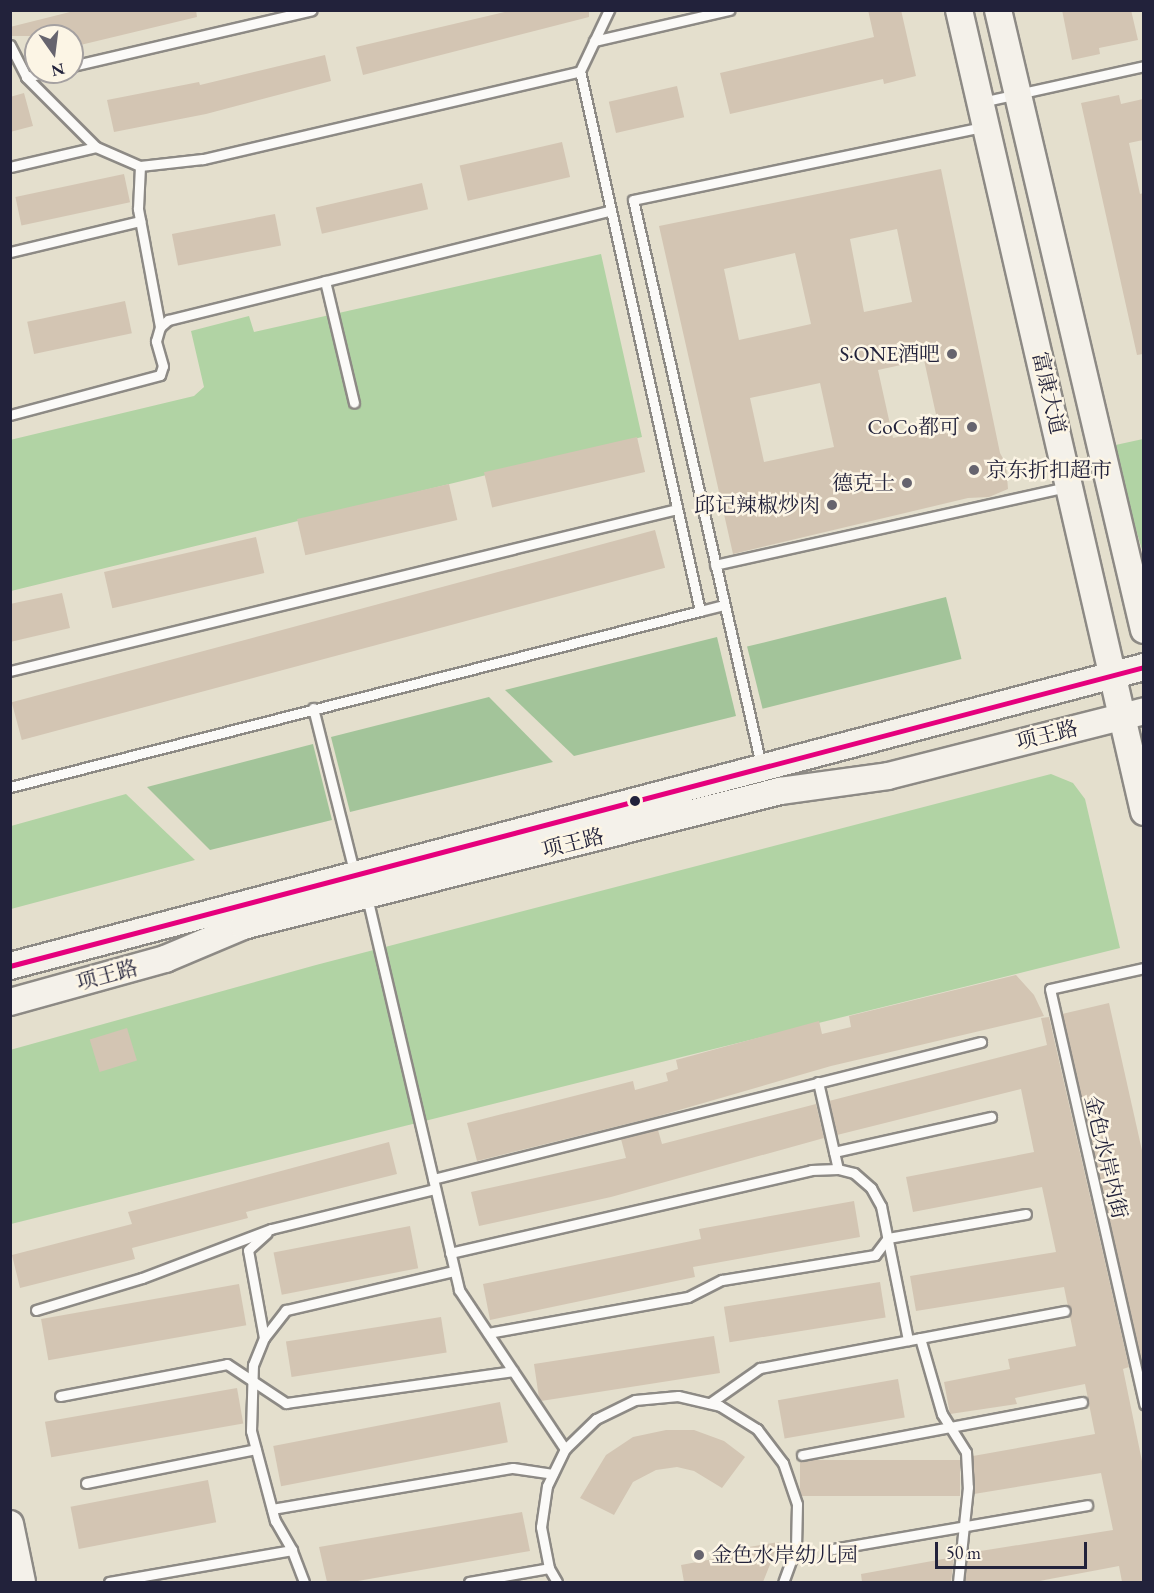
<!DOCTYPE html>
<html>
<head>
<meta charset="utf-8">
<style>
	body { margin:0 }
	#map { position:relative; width:1154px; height:1593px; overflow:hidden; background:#e4dfcd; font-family:"EB Garamond","Noto Serif SC",serif }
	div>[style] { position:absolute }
	.green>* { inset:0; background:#b1d3a4 }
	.forest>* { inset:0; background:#a3c49a; transform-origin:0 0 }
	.building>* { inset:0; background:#d3c5b3; transform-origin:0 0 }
	.roads { filter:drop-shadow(2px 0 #8d8a85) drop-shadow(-2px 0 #8d8a85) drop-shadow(0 2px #8d8a85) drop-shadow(0 -2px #8d8a85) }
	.lane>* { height:9px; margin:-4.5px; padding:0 4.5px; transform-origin:4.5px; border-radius:4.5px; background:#fbfaf8 }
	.secondary>* { height:26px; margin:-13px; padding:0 13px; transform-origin:13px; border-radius:13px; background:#f4f1ea }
	.bus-1>* { height:4.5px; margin:-2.25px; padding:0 2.25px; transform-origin:2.25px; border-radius:2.25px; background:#e5007d }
	.dots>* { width:16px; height:16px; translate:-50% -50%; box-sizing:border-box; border:3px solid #fcf5e5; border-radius:50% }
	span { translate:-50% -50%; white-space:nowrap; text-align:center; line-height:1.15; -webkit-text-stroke:5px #fcf5e5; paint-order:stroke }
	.poi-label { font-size:21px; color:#22223b }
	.right { translate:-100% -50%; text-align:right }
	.left { translate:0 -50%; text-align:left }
	.street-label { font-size:21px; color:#22223b }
	.frame { position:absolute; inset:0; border:12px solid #22223b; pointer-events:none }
	.north { position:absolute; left:24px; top:24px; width:60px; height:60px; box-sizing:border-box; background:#fcf5e5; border:2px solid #a5a1a1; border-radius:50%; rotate:166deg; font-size:16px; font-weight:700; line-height:24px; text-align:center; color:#22223b }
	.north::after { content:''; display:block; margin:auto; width:21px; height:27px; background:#66646e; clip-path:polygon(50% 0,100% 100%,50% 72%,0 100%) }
	.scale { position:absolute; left:935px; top:1542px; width:152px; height:27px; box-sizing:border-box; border:3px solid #22223b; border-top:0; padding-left:8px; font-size:18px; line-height:21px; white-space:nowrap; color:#22223b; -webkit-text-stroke:4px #fcf5e5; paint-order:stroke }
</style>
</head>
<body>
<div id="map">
	<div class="green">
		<div style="clip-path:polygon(601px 254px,642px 437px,11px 591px,10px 440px,194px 396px,204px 387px,191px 331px,249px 316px,254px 332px)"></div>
		<div style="clip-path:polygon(1143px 439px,1143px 553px,1111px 446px)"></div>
		<div style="clip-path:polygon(1051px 774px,1073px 783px,1085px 799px,1120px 948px,11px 1224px,10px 1050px,316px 965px)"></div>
		<div style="clip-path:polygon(126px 794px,195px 860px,11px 909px,11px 826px)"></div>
	</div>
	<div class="forest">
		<div style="left:946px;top:597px;width:64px;height:205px;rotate:76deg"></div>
		<div style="clip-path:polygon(717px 637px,736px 716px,574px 756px,505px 690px)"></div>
		<div style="clip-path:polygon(489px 697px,553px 762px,350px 812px,331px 737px)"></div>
		<div style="clip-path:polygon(313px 744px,332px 820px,210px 850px,147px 787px)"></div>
	</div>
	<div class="building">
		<div style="clip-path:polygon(78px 10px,196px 10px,197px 17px,72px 47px,72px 36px,10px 36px,10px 27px)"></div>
		<div style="clip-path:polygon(513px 10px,589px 10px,589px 17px,363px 75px,356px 47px)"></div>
		<div style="clip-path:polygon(868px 10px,901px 10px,916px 76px,884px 84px,883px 79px,730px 114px,720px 73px,874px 37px)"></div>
		<div style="clip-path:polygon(1062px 10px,1131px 10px,1138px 40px,1099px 48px,1100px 54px,1072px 60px)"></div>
		<div style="clip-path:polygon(325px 55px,331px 81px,206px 114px,114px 132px,107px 100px,199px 82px,200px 85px)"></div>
		<div style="left:677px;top:86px;width:32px;height:70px;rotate:77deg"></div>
		<div style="clip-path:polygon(24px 93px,33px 126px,10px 132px,10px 97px)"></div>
		<div style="clip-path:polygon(1119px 95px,1121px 104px,1143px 99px,1143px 140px,1129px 143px,1140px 194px,1143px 193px,1143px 354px,1137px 355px,1081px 103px)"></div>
		<div style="left:562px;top:142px;width:36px;height:105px;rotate:77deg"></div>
		<div style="clip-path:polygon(evenodd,941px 169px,1000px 453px,1006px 464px,1008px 489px,989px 497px,968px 498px,733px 554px,659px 226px,941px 169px,897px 229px,912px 302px,864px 312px,850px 239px,897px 229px,941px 169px,795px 253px,811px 324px,739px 340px,724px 269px,795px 253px,941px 169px,924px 360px,939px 428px,893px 438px,878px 370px,924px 360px,941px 169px,820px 383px,834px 447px,764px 462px,750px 398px,820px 383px)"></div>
		<div style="left:124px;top:174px;width:29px;height:111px;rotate:78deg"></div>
		<div style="left:422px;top:183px;width:27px;height:109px;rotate:77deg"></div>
		<div style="left:275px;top:214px;width:32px;height:105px;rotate:79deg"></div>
		<div style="left:125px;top:301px;width:33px;height:100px;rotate:78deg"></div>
		<div style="left:637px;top:437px;width:36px;height:157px;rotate:77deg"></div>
		<div style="left:449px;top:484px;width:37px;height:156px;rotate:77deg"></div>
		<div style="left:655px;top:530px;width:39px;height:666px;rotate:75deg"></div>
		<div style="left:256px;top:537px;width:37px;height:156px;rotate:77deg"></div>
		<div style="clip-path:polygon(62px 593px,70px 628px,10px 642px,10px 604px)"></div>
		<div style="clip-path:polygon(1016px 975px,1034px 995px,1044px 1016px,831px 1066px,655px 1117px,477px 1161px,467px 1123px,633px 1081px,635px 1090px,668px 1081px,666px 1073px,678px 1069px,676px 1060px,819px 1021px,822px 1034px,851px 1027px,849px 1016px)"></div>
		<div style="clip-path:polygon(1109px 1003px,1143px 1155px,1142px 1364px,1062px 1014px)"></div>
		<div style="clip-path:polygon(1049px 1017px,1129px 1367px,1123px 1369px,1143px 1466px,1143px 1582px,1122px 1582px,1119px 1566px,1034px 1582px,965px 1582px,968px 1553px,1113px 1530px,1101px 1473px,974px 1494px,973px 1456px,1095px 1434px,1085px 1384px,1015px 1398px,1017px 1404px,950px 1414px,944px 1382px,1010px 1369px,1008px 1359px,1076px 1346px,1064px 1287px,916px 1311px,910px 1276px,1056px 1252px,1042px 1187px,913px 1212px,906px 1177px,1034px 1152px,1021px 1089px,837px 1135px,829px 1101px,1047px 1045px,1041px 1018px)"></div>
		<div style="left:127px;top:1028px;width:34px;height:39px;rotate:73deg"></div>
		<div style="clip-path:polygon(816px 1104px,824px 1138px,611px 1197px,479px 1226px,471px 1192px,626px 1158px,621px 1139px,658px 1130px,662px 1144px)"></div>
		<div style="clip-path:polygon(389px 1142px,397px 1174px,246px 1212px,248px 1218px,132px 1248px,135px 1259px,20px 1288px,12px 1255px,132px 1224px,128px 1212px)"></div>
		<div style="clip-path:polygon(854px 1201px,860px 1237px,693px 1267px,695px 1277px,490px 1320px,483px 1284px,701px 1239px,699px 1229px)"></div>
		<div style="left:410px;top:1226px;width:43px;height:139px;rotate:79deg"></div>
		<div style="left:880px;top:1282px;width:36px;height:158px;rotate:81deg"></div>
		<div style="left:239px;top:1284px;width:42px;height:201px;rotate:80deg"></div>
		<div style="left:441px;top:1317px;width:36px;height:157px;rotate:81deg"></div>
		<div style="clip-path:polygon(714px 1336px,720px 1373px,541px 1401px,539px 1398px,534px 1364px)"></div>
		<div style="left:898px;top:1379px;width:39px;height:122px;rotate:80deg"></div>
		<div style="left:237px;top:1388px;width:36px;height:195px;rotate:80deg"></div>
		<div style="left:500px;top:1402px;width:41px;height:231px;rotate:79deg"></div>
		<div style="clip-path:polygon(666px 1430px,694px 1430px,724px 1441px,745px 1457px,722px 1488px,694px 1471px,677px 1467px,656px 1470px,633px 1482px,614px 1515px,580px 1498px,606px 1455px,633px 1437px)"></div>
		<div style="left:960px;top:1460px;width:36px;height:160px;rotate:90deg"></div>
		<div style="left:208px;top:1480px;width:43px;height:140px;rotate:79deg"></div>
		<div style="clip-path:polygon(522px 1512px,530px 1551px,352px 1582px,327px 1582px,319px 1547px)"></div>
		<div style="clip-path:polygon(779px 1542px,763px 1582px,684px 1582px,681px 1565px,713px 1559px,712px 1553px)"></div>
		<div style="clip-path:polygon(954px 1557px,951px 1582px,862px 1582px,861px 1574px)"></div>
	</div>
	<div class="roads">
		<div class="lane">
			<div style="left:594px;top:41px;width:139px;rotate:-12.9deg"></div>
			<div style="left:10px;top:45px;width:36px;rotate:63deg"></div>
			<div style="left:26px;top:77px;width:99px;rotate:45deg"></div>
			<div style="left:96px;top:147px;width:48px;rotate:23.4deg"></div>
			<div style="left:140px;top:166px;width:63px;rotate:-6.3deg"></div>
			<div style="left:203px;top:159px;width:387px;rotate:-13.1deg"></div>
			<div style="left:580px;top:71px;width:68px;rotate:-64.6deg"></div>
			<div style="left:72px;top:66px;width:246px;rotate:-13.1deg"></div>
			<div style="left:26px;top:77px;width:23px;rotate:-13deg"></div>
			<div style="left:982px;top:102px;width:166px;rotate:-12.5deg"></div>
			<div style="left:140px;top:166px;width:43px;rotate:92.7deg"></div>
			<div style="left:138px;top:209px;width:120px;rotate:79.4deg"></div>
			<div style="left:10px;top:167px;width:88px;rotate:-13.1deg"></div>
			<div style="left:10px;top:252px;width:134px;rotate:-13.4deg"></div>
			<div style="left:325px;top:281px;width:125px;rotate:76.6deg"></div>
			<div style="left:10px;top:415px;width:155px;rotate:-14.9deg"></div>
			<div style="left:160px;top:375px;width:9px;rotate:-72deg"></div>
			<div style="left:163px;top:366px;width:26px;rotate:-106deg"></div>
			<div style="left:156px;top:341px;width:15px;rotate:-74deg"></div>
			<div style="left:160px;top:327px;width:11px;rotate:-41deg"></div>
			<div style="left:168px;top:320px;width:456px;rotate:-13.9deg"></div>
			<div style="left:715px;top:565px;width:361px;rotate:-12.5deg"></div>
			<div style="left:700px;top:611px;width:25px;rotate:-14deg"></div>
			<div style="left:10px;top:671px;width:686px;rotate:-13.65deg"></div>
			<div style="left:313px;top:708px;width:172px;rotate:75.9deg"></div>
			<div style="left:761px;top:765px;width:579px;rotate:-102.76deg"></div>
			<div style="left:633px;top:200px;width:358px;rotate:-11.8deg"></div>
			<div style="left:10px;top:787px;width:712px;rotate:-14.31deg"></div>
			<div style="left:700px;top:611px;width:553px;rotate:-102.53deg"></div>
			<div style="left:367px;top:897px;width:404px;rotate:76.8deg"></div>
			<div style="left:459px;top:1290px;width:191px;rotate:56.3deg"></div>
			<div style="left:1144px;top:968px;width:96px;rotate:167.4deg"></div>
			<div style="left:1050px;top:989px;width:426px;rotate:77.2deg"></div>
			<div style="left:818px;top:1082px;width:89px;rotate:77.1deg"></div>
			<div style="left:834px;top:1152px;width:161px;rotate:-12.6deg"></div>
			<div style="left:433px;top:1179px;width:565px;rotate:-14.04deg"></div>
			<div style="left:450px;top:1253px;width:370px;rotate:-12.9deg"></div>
			<div style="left:811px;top:1170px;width:27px;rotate:-2deg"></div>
			<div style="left:838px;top:1169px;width:16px;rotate:14deg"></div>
			<div style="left:854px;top:1173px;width:23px;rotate:41deg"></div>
			<div style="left:871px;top:1188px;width:21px;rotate:61deg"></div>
			<div style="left:881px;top:1206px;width:137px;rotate:78.6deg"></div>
			<div style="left:36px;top:1310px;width:111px;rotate:-16.8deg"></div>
			<div style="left:142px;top:1278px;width:138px;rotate:-20.8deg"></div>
			<div style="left:271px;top:1229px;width:169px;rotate:-13.7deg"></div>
			<div style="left:488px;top:1333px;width:203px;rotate:-10.2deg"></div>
			<div style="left:688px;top:1297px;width:38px;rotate:-27deg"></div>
			<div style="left:722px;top:1280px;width:155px;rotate:-9.3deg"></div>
			<div style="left:875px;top:1255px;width:21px;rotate:-53deg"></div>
			<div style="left:888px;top:1238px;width:140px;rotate:-9.9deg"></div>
			<div style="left:264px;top:1338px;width:89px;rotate:-100.3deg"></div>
			<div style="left:248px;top:1250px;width:25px;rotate:-42deg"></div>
			<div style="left:920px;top:1338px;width:79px;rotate:73.9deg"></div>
			<div style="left:942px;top:1414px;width:45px;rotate:57.7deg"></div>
			<div style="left:966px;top:1452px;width:35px;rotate:87deg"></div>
			<div style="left:968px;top:1487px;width:96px;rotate:96deg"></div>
			<div style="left:60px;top:1396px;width:170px;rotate:-10.8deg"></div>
			<div style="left:227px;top:1364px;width:71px;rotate:33.5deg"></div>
			<div style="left:286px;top:1403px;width:229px;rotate:-8deg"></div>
			<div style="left:710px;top:1403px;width:61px;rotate:-35deg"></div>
			<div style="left:760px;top:1368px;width:310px;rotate:-10.6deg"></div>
			<div style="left:802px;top:1455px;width:285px;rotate:-10.7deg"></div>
			<div style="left:86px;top:1483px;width:173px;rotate:-11.3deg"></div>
			<div style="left:272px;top:1509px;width:244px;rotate:-9.7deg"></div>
			<div style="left:513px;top:1468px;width:40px;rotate:8.5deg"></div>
			<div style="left:833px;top:1549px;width:258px;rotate:-9.8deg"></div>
			<div style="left:109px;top:1582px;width:186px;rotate:-9.9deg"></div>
			<div style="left:304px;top:1582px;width:34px;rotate:-111deg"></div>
			<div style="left:292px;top:1550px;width:34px;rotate:-120deg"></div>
			<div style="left:275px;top:1521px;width:93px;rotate:-104.9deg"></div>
			<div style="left:251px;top:1431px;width:66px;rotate:-88.3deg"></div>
			<div style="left:253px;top:1365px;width:29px;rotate:-68deg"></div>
			<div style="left:264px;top:1338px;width:36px;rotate:-52deg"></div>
			<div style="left:286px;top:1310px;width:172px;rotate:-13.1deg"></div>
			<div style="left:469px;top:1582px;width:81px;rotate:-9.9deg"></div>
			<div style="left:557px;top:1582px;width:16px;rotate:-120deg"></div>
			<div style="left:549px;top:1568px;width:42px;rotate:-101deg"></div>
			<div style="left:541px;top:1527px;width:41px;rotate:-81.7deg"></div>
			<div style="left:547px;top:1486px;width:41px;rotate:-64.1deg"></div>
			<div style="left:565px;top:1449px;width:43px;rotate:-44.1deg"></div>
			<div style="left:596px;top:1419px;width:43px;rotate:-26deg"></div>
			<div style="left:635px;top:1400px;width:43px;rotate:-5.3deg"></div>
			<div style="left:678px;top:1396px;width:43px;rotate:13.4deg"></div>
			<div style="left:720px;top:1406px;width:44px;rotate:31.9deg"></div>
			<div style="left:757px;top:1429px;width:43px;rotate:52.6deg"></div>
			<div style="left:783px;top:1463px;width:43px;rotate:71.1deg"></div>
			<div style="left:797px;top:1504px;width:43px;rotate:91.3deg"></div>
			<div style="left:796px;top:1547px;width:37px;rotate:110deg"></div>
		</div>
		<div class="secondary">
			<div style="left:959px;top:10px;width:823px;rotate:77.01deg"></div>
			<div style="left:998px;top:10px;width:637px;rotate:76.75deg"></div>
			<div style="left:10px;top:966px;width:1173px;rotate:-14.77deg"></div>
			<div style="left:10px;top:1002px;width:161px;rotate:-15.5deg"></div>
			<div style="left:165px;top:959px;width:85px;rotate:-22.9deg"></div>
			<div style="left:243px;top:926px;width:554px;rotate:-14.11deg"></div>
			<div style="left:780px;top:791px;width:109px;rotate:-7.9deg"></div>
			<div style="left:888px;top:776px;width:264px;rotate:-14.2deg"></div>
			<div style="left:10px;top:1524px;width:59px;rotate:78.3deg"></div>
		</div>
	</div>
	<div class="bus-1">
		<div style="left:10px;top:966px;width:1173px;rotate:-14.77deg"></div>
	</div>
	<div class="dots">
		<div style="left:952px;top:354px;background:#66646e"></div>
		<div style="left:972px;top:427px;background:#66646e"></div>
		<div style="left:974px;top:470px;background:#66646e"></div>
		<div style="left:907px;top:483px;background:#66646e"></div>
		<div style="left:832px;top:505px;background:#66646e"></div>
		<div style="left:635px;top:801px;background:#22223b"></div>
		<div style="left:699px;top:1555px;background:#66646e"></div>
	</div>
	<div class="poi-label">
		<span class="right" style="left:940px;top:354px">S·ONE酒吧</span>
		<span class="right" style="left:960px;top:427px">CoCo都可</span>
		<span class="left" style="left:986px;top:470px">京东折扣超市</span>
		<span class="right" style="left:895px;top:483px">德克士</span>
		<span class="right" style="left:820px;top:505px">邱记辣椒炒肉</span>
		<span class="left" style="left:711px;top:1555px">金色水岸幼儿园</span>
	</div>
	<div class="street-label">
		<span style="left:1049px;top:393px;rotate:77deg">富康大道</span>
		<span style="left:1047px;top:735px;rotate:-14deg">项王路</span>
		<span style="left:573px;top:843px;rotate:-14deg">项王路</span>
		<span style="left:107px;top:975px;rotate:-15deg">项王路</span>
		<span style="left:1106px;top:1157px;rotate:77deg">金色水岸内街</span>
	</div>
	<div class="frame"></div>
	<div class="north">N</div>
	<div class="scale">50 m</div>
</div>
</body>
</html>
